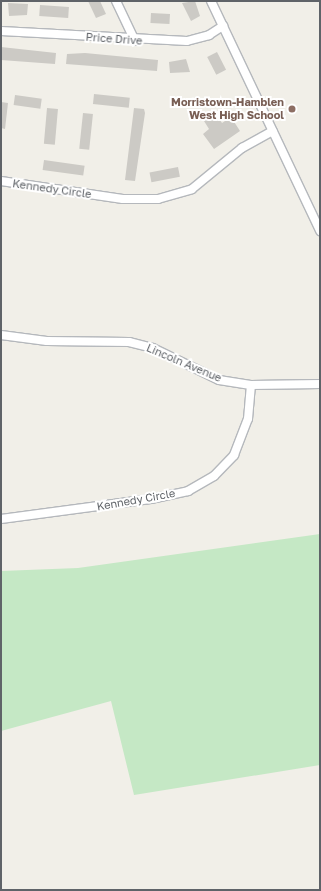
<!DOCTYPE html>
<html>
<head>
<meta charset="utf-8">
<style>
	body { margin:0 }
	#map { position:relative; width:321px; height:891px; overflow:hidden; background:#f1efe8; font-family:"Golos Text",sans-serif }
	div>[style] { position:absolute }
	.green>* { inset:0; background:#c5e8c5 }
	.building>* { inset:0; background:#cccac5; transform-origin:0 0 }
	.roads { filter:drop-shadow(1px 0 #b5b8bc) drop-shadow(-1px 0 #b5b8bc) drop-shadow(0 1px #b5b8bc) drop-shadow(0 -1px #b5b8bc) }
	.minor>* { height:8px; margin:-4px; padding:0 4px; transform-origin:4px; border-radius:4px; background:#fff }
	.dots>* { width:11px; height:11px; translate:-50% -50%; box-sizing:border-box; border:2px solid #fff; border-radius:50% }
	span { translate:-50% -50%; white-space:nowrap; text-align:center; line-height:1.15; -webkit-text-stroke:4px #fff; paint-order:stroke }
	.street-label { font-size:11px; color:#5f6368 }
	.education-label { font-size:11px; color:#785e54; font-weight:700 }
	.right { translate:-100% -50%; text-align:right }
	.frame { position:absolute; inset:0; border:2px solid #5f6368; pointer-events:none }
</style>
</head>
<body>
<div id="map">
	<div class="green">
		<div style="clip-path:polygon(320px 534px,320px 765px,134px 795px,111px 701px,1px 731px,1px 571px,78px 568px)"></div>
	</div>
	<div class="building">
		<div style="clip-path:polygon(88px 1px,100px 1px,106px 14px,96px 18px)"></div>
		<div style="clip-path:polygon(195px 1px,200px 16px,191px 21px,182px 3px)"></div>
		<div style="clip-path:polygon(8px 3px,28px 4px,27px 15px,9px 16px)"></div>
		<div style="left:40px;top:5px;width:29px;height:11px;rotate:4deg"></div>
		<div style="left:151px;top:13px;width:19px;height:10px;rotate:3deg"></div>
		<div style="clip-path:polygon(1px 47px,56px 53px,55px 64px,1px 60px)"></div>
		<div style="left:217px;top:52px;width:20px;height:11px;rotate:63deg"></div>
		<div style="clip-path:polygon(85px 53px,158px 60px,157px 71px,66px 64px,67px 54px)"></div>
		<div style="clip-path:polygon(186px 59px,190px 72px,170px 73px,169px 62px)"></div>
		<div style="left:94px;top:94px;width:36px;height:10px;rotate:6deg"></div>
		<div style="left:15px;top:95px;width:27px;height:10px;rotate:8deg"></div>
		<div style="clip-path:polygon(1px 102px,8px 103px,5px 129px,1px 128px)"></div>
		<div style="left:47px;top:108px;width:11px;height:36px;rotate:5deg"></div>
		<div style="clip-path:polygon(134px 108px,144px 109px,145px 113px,135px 181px,125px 180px)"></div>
		<div style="left:83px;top:113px;width:10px;height:36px;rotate:6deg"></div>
		<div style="clip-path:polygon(215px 113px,222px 123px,231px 117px,240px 131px,214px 149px,203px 134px,209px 129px,204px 121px)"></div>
		<div style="left:44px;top:160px;width:41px;height:10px;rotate:8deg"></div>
		<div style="left:178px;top:167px;width:10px;height:29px;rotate:79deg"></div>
	</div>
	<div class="roads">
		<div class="minor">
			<div style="left:116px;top:1px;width:44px;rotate:64.6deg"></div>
			<div style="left:211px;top:1px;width:255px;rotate:64.6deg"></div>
			<div style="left:1px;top:31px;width:186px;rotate:3.1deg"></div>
			<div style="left:187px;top:41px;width:23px;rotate:-15deg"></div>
			<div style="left:209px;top:35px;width:17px;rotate:-33deg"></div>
			<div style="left:1px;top:181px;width:123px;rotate:8.4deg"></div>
			<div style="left:123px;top:199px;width:35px"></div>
			<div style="left:158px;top:199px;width:35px;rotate:-16deg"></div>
			<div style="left:192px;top:189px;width:65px;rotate:-39.4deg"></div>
			<div style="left:242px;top:148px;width:35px;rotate:-29deg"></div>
			<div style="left:1px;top:335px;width:46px;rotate:7.4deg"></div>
			<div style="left:47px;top:341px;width:82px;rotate:0.7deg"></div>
			<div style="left:129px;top:342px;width:25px;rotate:14deg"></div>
			<div style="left:153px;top:348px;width:73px;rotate:25.9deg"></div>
			<div style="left:219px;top:380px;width:32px;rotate:9deg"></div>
			<div style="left:251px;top:385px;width:69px;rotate:-0.8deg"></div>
			<div style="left:1px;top:519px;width:151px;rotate:-7.6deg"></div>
			<div style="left:151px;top:499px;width:38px;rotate:-12deg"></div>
			<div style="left:188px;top:491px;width:30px;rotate:-30deg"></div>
			<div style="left:214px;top:476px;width:29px;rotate:-46deg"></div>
			<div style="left:234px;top:455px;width:39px;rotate:-69deg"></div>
			<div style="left:248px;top:419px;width:34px;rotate:-85deg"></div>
		</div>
	</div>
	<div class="dots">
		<div style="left:292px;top:109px;background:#8d6e63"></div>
	</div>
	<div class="street-label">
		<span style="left:114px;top:39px;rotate:4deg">Price Drive</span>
		<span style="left:52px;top:189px;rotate:8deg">Kennedy Circle</span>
		<span style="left:184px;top:363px;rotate:23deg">Lincoln Avenue</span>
		<span style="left:136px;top:500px;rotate:-10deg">Kennedy Circle</span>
	</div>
	<div class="education-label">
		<span class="right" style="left:284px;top:109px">Morristown-Hamblen<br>West High School</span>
	</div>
	<div class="frame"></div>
</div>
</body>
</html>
